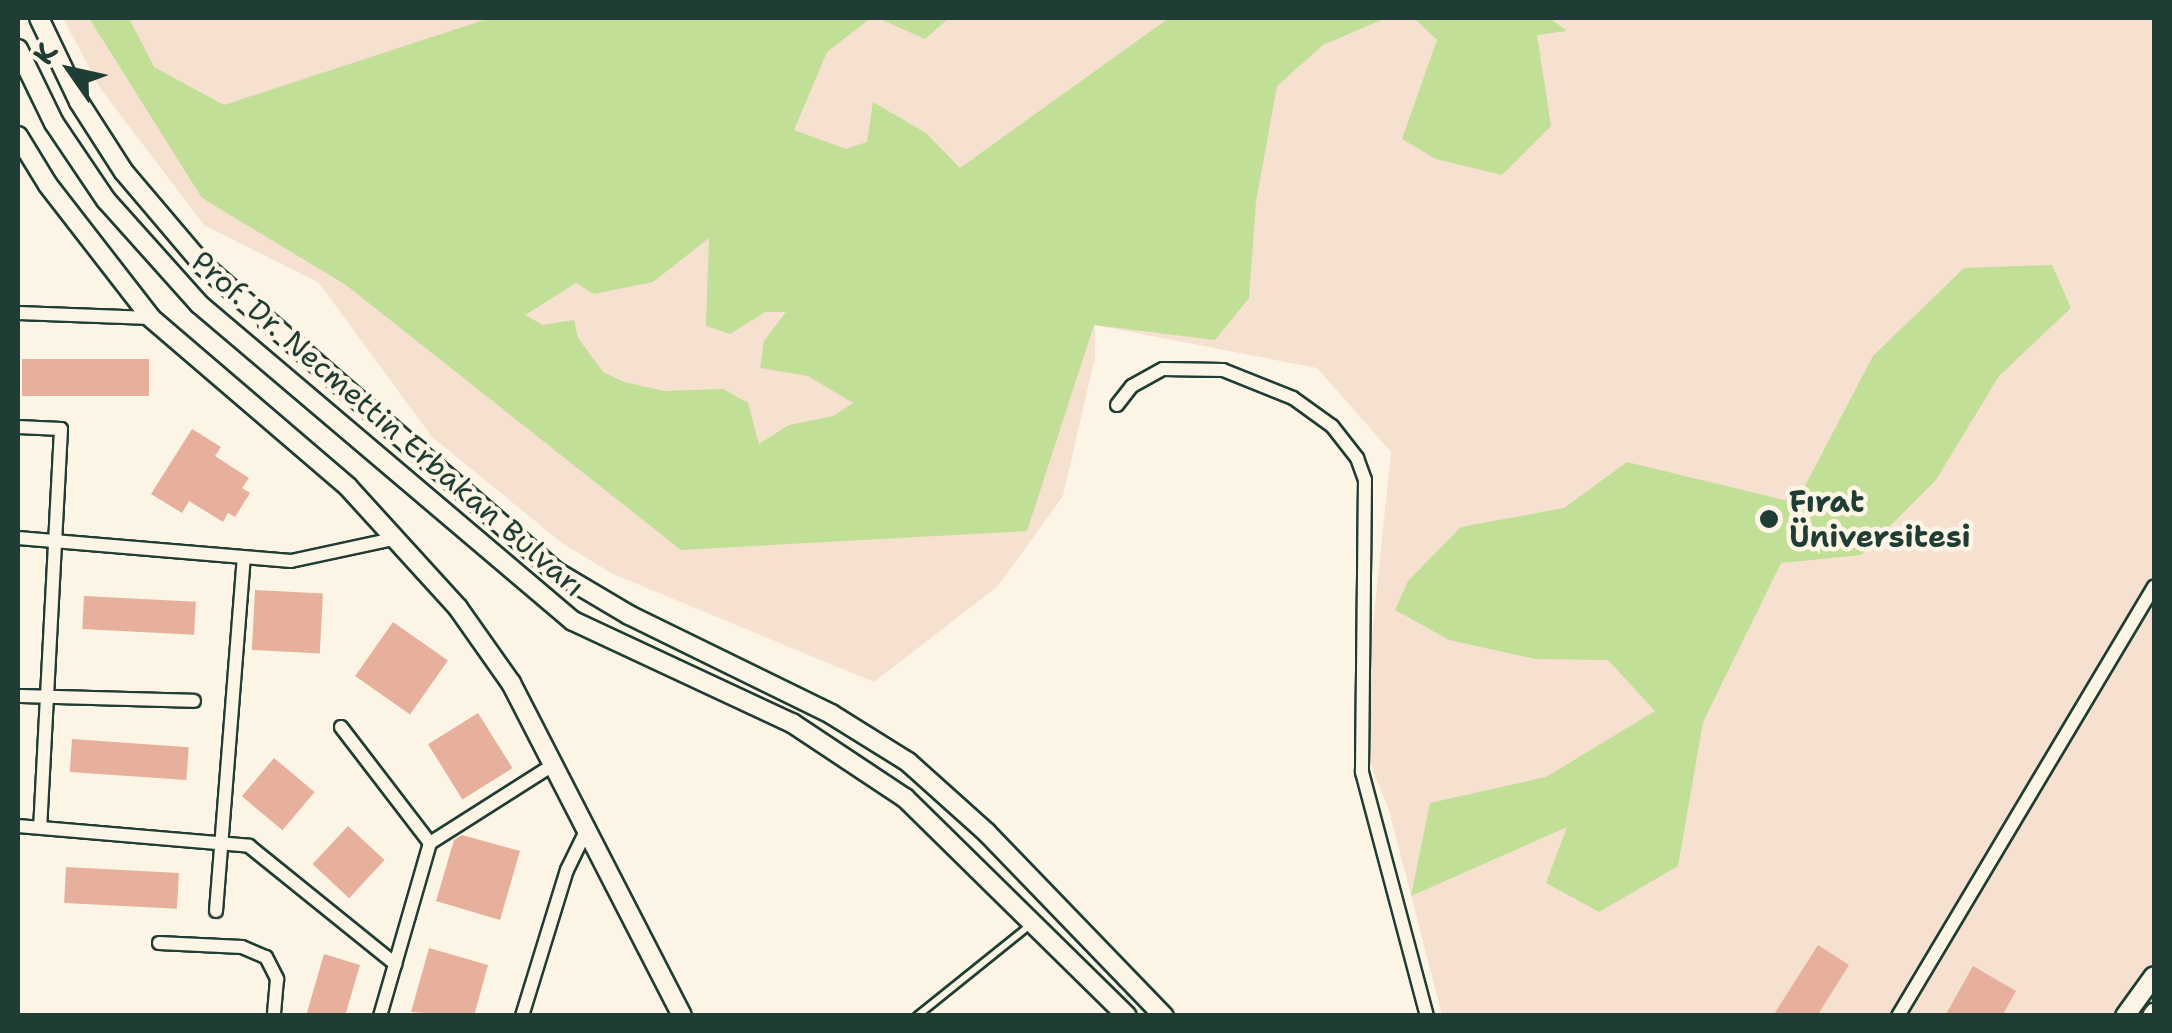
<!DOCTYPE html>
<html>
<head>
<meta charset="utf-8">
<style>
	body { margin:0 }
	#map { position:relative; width:2172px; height:1033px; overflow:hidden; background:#fcf5e5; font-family:"Shantell Sans",sans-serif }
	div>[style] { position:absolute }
	.built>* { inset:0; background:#f6e0cf }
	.green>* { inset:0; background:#c1df97 }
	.building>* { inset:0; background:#e7b09c; transform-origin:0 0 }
	.roads { filter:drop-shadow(2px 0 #1f3d34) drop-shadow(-2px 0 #1f3d34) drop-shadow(0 2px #1f3d34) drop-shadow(0 -2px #1f3d34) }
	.lane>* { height:6px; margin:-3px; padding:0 3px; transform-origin:3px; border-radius:3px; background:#fcf5e5 }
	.street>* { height:12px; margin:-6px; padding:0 6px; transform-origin:6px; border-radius:6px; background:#fcf5e5 }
	.secondary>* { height:18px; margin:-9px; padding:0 9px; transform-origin:9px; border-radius:9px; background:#fcf5e5 }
	.dots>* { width:28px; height:28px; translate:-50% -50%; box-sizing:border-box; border:5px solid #fcf5e5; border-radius:50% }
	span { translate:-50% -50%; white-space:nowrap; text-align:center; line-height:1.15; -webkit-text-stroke:9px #fcf5e5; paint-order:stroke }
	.street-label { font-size:30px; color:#1f3d34 }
	.poi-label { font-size:30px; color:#1f3d34; font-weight:700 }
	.left { translate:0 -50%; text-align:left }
	.frame { position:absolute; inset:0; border:20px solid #1f3d34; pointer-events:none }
	.north { position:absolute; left:20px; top:20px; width:100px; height:100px; -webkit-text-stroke:8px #fcf5e5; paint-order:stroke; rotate:304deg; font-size:28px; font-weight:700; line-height:40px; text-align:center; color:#1f3d34 }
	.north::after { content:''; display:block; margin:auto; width:35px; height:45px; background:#1f3d34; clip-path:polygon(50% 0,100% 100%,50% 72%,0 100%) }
</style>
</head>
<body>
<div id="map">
	<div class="built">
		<div style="clip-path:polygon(63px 18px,2154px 18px,2154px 1015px,1442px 1015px,1389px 810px,1361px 741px,1391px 452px,1317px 368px,1095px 325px,1095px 357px,1063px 496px,998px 586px,874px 682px,613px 574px,562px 543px,432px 437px,319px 283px,204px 225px,100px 88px)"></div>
	</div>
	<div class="green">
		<div style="clip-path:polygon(evenodd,89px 18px,129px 18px,154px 67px,224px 105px,490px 18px,871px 18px,827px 52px,794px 130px,846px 149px,867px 142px,873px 102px,926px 133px,960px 168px,1169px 18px,1386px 18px,1323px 45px,1277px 86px,1256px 201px,1249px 298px,1215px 340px,1094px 325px,1027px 531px,681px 550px,346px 285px,202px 198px,89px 18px,709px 238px,706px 326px,730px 334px,765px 312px,786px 312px,764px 341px,760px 368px,808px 376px,853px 403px,833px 416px,789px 425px,759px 444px,748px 403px,723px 389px,664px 391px,624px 382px,603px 372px,578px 338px,574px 320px,543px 325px,525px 315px,576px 283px,594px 294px,653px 282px,709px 238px)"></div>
		<div style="clip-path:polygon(878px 18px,949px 18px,925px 39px)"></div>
		<div style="clip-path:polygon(1414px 18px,1549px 18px,1567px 31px,1537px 35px,1551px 126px,1502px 175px,1436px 159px,1402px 139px,1437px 40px)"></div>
		<div style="clip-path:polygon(2052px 265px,2071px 308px,1999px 376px,1936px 480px,1861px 555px,1781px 563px,1703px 722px,1678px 866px,1599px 912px,1546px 883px,1567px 827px,1411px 896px,1430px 803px,1546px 777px,1655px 711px,1608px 660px,1535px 659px,1449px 640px,1395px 610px,1408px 581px,1461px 527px,1564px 508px,1627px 462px,1796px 503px,1873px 356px,1964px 268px)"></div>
	</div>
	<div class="building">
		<div style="left:22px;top:359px;width:127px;height:37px"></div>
		<div style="clip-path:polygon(192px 429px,221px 447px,215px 456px,249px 478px,242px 488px,250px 493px,235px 517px,228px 513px,223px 522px,189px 501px,182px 513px,151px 494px)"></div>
		<div style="left:255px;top:590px;width:68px;height:60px;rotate:3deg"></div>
		<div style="left:84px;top:596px;width:112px;height:33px;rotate:3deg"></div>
		<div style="left:393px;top:622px;width:67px;height:66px;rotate:35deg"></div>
		<div style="left:478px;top:713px;width:65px;height:59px;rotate:58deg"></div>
		<div style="left:72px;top:739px;width:117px;height:33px;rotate:4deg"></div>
		<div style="left:274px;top:758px;width:53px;height:50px;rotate:40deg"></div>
		<div style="left:348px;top:826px;width:50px;height:52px;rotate:43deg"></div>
		<div style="clip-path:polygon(462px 835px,520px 851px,500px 920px,436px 901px,454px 840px)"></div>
		<div style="left:66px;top:867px;width:113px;height:36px;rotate:3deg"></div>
		<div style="clip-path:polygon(1818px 945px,1849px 965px,1817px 1016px,1773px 1016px)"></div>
		<div style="clip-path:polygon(429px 948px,488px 965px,474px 1016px,411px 1012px)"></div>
		<div style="clip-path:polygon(324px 954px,360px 965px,345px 1016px,306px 1016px)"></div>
		<div style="clip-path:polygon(1973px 966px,2016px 991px,2002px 1016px,1945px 1016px)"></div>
	</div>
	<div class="roads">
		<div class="lane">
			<div style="left:917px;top:1016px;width:145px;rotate:-38.8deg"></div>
		</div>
		<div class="street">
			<div style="left:18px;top:313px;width:133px;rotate:2.2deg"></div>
			<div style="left:1117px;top:405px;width:24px;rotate:-52deg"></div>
			<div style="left:1132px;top:386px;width:35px;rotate:-29deg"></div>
			<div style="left:1163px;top:369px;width:60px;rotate:1deg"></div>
			<div style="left:1223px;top:370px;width:75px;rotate:21.8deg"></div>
			<div style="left:1293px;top:398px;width:48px;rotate:35.7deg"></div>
			<div style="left:1332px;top:426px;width:41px;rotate:52deg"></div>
			<div style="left:1357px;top:458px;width:23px;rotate:70deg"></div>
			<div style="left:1365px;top:480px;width:292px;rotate:90.6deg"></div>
			<div style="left:1362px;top:772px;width:253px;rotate:75.1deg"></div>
			<div style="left:18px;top:427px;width:43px;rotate:2.7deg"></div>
			<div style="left:61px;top:429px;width:398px;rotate:93deg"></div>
			<div style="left:18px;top:538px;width:274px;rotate:4.8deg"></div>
			<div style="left:291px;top:561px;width:105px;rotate:-12.1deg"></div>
			<div style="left:18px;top:696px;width:176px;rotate:1.6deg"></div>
			<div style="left:341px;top:727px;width:146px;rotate:52.5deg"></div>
			<div style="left:430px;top:843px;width:180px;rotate:106.1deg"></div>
			<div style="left:18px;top:826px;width:232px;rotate:4.9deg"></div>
			<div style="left:249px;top:846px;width:188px;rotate:38.9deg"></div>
			<div style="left:430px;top:843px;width:146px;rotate:-32.4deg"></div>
			<div style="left:216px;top:911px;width:353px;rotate:-85.5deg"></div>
			<div style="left:159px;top:943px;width:83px;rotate:2.8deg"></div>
			<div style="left:242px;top:947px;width:26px;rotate:23deg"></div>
			<div style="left:266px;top:957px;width:25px;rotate:63deg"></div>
			<div style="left:277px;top:979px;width:37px;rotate:95deg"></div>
			<div style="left:522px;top:1016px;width:153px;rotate:-72.9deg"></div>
			<div style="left:567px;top:870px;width:48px;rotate:-64deg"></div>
			<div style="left:1898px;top:1016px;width:500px;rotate:-59.2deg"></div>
		</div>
		<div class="secondary">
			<div style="left:39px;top:18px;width:93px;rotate:64.5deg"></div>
			<div style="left:79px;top:102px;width:83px;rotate:57.3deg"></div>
			<div style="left:124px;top:172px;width:122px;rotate:49.7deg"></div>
			<div style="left:203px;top:265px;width:466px;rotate:41deg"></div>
			<div style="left:555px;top:571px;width:86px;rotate:30.7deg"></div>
			<div style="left:629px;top:615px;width:225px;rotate:26.1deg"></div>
			<div style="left:831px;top:714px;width:91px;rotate:31.9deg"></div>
			<div style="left:908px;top:762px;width:106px;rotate:41.9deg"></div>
			<div style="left:987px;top:833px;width:255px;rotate:46deg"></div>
			<div style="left:18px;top:49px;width:82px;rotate:64.1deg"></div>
			<div style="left:54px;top:123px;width:93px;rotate:56deg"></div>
			<div style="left:106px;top:200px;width:140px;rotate:48.2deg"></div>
			<div style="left:199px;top:304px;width:490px;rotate:40.3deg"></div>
			<div style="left:573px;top:621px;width:242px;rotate:25deg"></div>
			<div style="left:792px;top:723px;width:136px;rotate:33.6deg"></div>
			<div style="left:905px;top:798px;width:311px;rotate:44.5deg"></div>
			<div style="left:18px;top:136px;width:57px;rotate:58.5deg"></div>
			<div style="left:48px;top:185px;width:168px;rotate:52.2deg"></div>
			<div style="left:151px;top:318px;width:260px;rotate:40.6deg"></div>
			<div style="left:348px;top:487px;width:164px;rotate:47.7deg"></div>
			<div style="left:458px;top:608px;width:92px;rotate:54.8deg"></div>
			<div style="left:511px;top:683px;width:374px;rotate:62.8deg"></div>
			<div style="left:2125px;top:1016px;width:49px;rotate:-54.1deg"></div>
			<div style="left:2152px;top:1016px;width:4px;rotate:-56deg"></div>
		</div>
	</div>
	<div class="dots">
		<div style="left:1769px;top:519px;background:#1f3d34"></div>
	</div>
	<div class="street-label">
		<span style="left:388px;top:424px;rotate:41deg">Prof. Dr. Necmettin Erbakan Bulvarı</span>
	</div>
	<div class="poi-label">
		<span class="left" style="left:1789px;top:519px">Fırat<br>Üniversitesi</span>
	</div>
	<div class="frame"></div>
	<div class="north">K</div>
</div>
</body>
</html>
